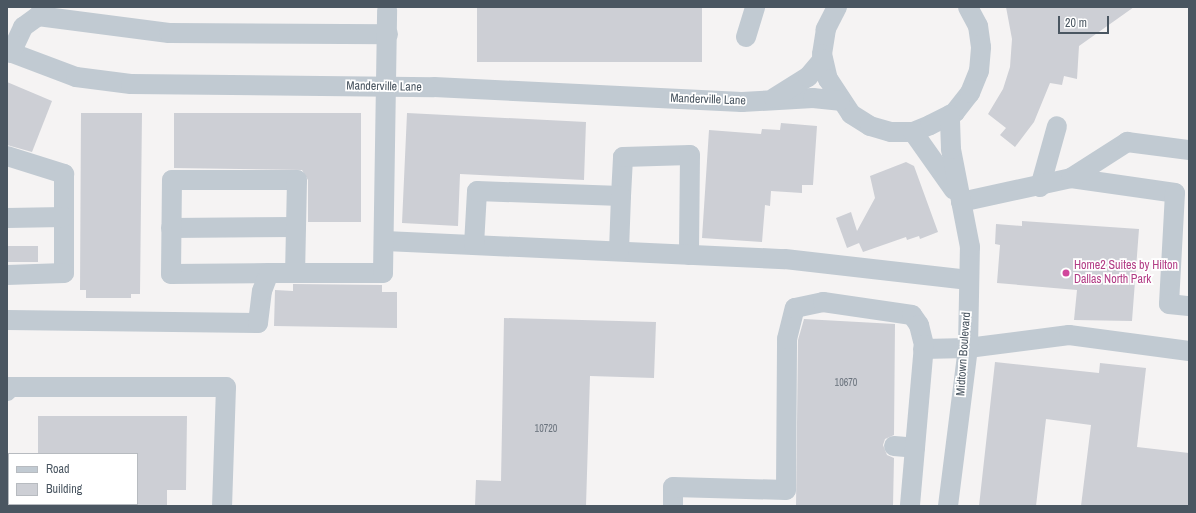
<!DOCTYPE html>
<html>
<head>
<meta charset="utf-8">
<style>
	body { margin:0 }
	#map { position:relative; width:1196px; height:513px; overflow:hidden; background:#f5f3f3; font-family:"Archivo Narrow",sans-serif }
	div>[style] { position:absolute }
	.building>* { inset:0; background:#cdcfd5; transform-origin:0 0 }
	.minor>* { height:20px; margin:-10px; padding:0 10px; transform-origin:10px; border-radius:10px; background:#c1cad2 }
	.dots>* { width:11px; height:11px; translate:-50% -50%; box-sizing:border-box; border:2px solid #fff; border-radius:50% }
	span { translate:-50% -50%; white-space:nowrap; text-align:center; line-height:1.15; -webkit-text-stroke:3.5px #fff; paint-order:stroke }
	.number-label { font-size:10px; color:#6b747e }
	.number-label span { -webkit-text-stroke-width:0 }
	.street-label { font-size:12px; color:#4a5661 }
	.hotel-label { font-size:12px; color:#b23c85 }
	.left { translate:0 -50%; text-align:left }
	.frame { position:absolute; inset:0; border:8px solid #4a5661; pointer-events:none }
	.legend { position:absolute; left:8px; top:453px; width:130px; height:52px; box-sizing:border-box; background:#fff; border:1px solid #b7bbc0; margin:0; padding:5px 7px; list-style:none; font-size:12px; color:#4a5661 }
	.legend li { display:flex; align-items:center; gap:8px; height:20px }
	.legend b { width:20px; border:1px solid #b7bbc0 }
	.scale { position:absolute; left:1058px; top:16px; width:51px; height:18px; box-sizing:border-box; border:2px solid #4a5661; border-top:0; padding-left:5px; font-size:12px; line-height:14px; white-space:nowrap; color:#4a5661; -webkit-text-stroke:3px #fff; paint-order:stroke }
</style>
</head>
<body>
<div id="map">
	<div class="building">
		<div style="left:477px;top:7px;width:225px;height:55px"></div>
		<div style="clip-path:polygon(1006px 7px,1134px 7px,1079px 46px,1077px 79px,1064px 76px,1062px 85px,1050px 83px,1034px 122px,1015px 147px,1000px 135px,1006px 128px,988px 114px,1003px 89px,1010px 67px,1012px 39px)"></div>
		<div style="clip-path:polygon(7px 82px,52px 101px,32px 152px,7px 145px)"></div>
		<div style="clip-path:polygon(81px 113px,142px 113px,140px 294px,131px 294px,131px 298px,86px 298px,86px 290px,80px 290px)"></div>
		<div style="clip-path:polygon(174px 113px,361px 113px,361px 222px,308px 222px,308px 180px,302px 170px,174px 168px)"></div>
		<div style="clip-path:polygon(407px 113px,586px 122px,584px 180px,460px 174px,458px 226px,402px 223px)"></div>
		<div style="clip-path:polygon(781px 123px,817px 126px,813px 185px,802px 185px,802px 193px,771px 191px,770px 206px,765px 205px,762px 242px,702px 238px,709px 130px,761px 134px,762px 129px,780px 130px)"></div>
		<div style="clip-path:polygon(906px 162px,914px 166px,938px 232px,920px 239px,919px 236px,907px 240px,906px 237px,863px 252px,859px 243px,847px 248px,836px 218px,851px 212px,857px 231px,875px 198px,870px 176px)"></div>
		<div style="clip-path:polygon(1022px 221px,1139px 229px,1132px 321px,1074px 320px,1077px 290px,997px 283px,1000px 245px,995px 244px,996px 224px,1022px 226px)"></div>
		<div style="left:38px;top:246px;width:16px;height:31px;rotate:90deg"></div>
		<div style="clip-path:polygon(293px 284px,382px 285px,382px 292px,397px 292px,397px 328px,274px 326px,275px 290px,293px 291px)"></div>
		<div style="clip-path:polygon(504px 318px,656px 322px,654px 378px,590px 376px,586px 506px,475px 506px,476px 480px,501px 481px)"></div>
		<div style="clip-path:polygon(804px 319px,895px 324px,894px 435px,885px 439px,883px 445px,887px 455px,894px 458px,893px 506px,796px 506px,798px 340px)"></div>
		<div style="clip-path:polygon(995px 362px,1099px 373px,1100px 363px,1146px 368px,1137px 447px,1189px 453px,1189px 506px,1081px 506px,1091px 425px,1046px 419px,1036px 506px,979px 506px)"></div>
		<div style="clip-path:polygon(38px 416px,187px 416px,186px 490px,167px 490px,167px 506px,137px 506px,137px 454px,38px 454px)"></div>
	</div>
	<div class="minor">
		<div style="left:837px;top:7px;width:25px;rotate:117deg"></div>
		<div style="left:826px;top:29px;width:25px;rotate:99deg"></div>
		<div style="left:822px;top:54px;width:26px;rotate:77deg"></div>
		<div style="left:828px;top:79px;width:42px;rotate:56.7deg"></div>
		<div style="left:851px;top:114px;width:22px;rotate:32deg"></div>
		<div style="left:870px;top:126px;width:22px;rotate:16deg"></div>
		<div style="left:891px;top:132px;width:22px"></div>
		<div style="left:913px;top:132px;width:18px;rotate:-22deg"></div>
		<div style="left:930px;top:125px;width:28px;rotate:-27deg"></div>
		<div style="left:955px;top:112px;width:24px;rotate:-52deg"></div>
		<div style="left:970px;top:93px;width:24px;rotate:-68deg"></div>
		<div style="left:979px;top:71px;width:24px;rotate:-85deg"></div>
		<div style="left:981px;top:47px;width:21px;rotate:-98deg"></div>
		<div style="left:978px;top:26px;width:21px;rotate:-118deg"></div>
		<div style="left:746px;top:37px;width:31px;rotate:-73deg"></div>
		<div style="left:7px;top:51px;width:74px;rotate:20.6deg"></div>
		<div style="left:76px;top:77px;width:55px;rotate:7.3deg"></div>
		<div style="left:131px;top:84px;width:303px;rotate:0.6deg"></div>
		<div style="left:434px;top:87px;width:308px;rotate:2.8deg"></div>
		<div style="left:742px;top:102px;width:71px;rotate:-3.2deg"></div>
		<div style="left:813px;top:98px;width:27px;rotate:6deg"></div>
		<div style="left:11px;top:53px;width:29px;rotate:-65deg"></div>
		<div style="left:23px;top:27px;width:19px;rotate:-36deg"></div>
		<div style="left:38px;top:16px;width:132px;rotate:7.4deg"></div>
		<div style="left:169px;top:33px;width:219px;rotate:0.3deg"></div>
		<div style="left:774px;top:98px;width:40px;rotate:-32deg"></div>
		<div style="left:808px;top:77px;width:23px;rotate:-50deg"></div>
		<div style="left:913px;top:132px;width:71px;rotate:54.7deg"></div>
		<div style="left:7px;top:156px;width:60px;rotate:17.5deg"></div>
		<div style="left:64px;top:174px;width:99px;rotate:90deg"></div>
		<div style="left:64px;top:273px;width:57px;rotate:178deg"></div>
		<div style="left:1071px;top:178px;width:105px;rotate:8.2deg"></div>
		<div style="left:1175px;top:193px;width:111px;rotate:93.1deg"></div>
		<div style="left:1169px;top:304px;width:20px;rotate:6deg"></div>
		<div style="left:1040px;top:187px;width:63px;rotate:-74.4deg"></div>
		<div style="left:621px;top:196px;width:39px;rotate:-87deg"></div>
		<div style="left:623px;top:157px;width:67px;rotate:-1.7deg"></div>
		<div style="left:690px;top:155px;width:100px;rotate:90.6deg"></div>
		<div style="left:961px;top:202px;width:113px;rotate:-12.3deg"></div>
		<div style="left:1071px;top:178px;width:67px;rotate:-32.7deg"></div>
		<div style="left:1127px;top:142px;width:63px;rotate:7.4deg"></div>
		<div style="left:7px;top:218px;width:57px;rotate:-1deg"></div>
		<div style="left:171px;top:228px;width:125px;rotate:-0.5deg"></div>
		<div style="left:385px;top:241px;width:400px;rotate:2.6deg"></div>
		<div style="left:785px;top:259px;width:185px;rotate:6.5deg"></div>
		<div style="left:474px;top:245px;width:54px;rotate:-86.8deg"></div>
		<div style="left:477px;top:191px;width:144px;rotate:2deg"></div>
		<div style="left:621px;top:196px;width:55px;rotate:92.1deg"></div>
		<div style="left:269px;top:273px;width:98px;rotate:179.4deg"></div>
		<div style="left:171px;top:274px;width:94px;rotate:-89.4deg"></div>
		<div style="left:172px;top:180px;width:125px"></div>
		<div style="left:297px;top:180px;width:93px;rotate:91.2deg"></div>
		<div style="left:7px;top:320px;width:251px;rotate:0.7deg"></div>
		<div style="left:258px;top:323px;width:32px;rotate:-83deg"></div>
		<div style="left:262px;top:291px;width:19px;rotate:-69deg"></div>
		<div style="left:269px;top:273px;width:114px"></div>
		<div style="left:383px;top:273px;width:263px;rotate:-89.1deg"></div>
		<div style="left:923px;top:349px;width:45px;rotate:-1.3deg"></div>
		<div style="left:968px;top:348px;width:102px;rotate:-7.3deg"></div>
		<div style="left:1069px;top:335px;width:121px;rotate:7.6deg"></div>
		<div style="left:7px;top:391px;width:5px;rotate:-53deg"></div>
		<div style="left:10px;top:387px;width:216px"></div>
		<div style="left:226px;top:387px;width:119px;rotate:91.9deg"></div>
		<div style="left:894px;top:446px;width:21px;rotate:5deg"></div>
		<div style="left:673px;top:506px;width:19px;rotate:-90deg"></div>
		<div style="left:673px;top:487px;width:113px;rotate:1.5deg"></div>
		<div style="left:786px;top:490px;width:151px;rotate:-89.6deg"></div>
		<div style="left:787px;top:339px;width:32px;rotate:-76deg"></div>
		<div style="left:795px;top:308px;width:29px;rotate:-12deg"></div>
		<div style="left:823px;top:302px;width:90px;rotate:8.3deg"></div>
		<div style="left:912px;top:315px;width:12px;rotate:55deg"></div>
		<div style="left:919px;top:325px;width:21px;rotate:76deg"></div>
		<div style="left:924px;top:345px;width:162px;rotate:95deg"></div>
		<div style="left:948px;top:506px;width:159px;rotate:-82.8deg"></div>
		<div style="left:968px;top:348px;width:101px;rotate:-88.9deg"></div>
		<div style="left:970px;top:247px;width:100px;rotate:-101deg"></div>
		<div style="left:951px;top:149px;width:34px;rotate:-92deg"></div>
	</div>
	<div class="dots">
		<div style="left:1066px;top:273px;background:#d1479c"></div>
	</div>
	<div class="number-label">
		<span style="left:846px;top:383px">10670</span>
		<span style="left:546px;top:429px">10720</span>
	</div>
	<div class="street-label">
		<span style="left:384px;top:87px;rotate:1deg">Manderville Lane</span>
		<span style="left:708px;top:100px;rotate:2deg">Manderville Lane</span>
		<span style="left:964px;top:354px;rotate:-86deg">Midtown Boulevard</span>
	</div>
	<div class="hotel-label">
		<span class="left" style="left:1074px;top:273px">Home2 Suites by Hilton<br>Dallas North Park</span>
	</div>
	<div class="frame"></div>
	<ul class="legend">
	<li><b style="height:5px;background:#c1cad2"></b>Road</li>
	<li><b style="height:11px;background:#cdcfd5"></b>Building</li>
	</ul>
	<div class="scale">20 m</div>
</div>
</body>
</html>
